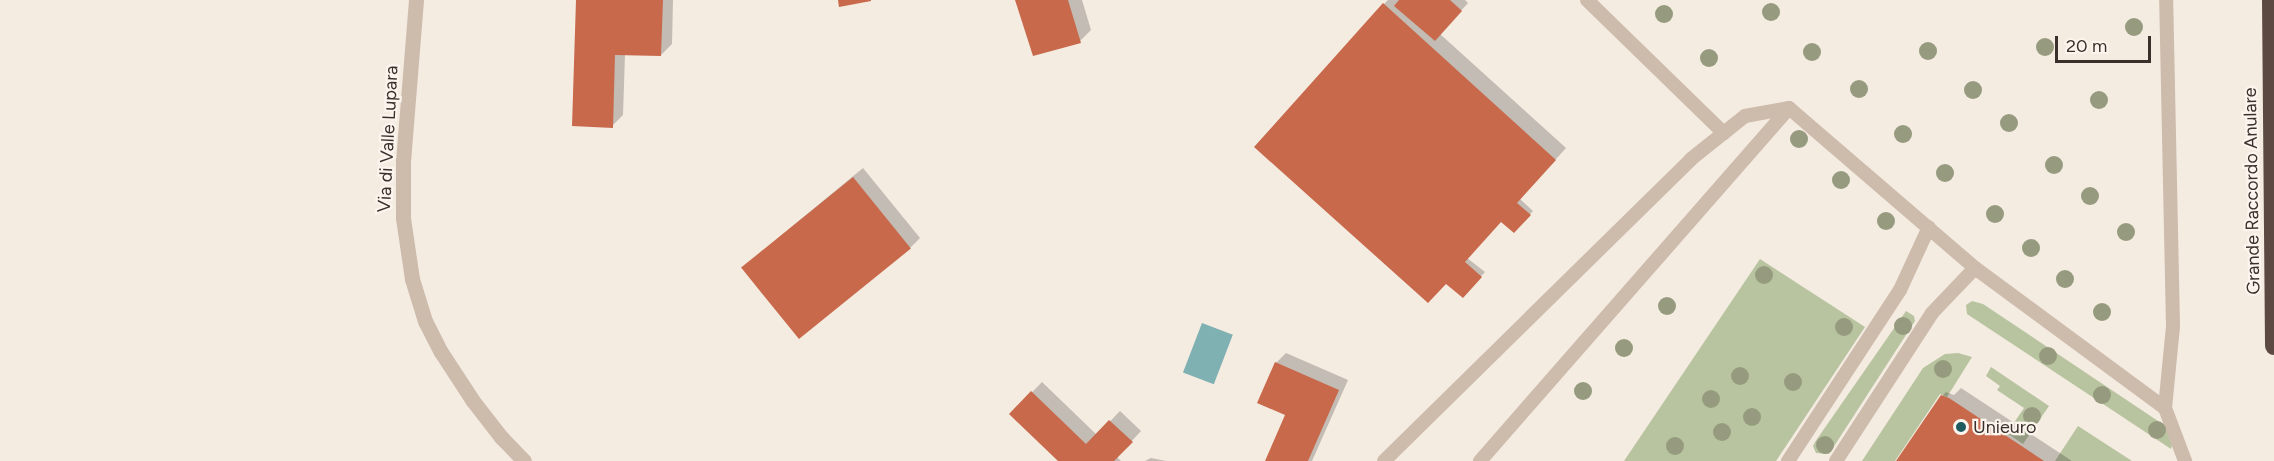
<!DOCTYPE html>
<html>
<head>
<meta charset="utf-8">
<style>
	body { margin:0 }
	#map { position:relative; width:2274px; height:461px; overflow:hidden; background:#f4ebe1; font-family:Figtree,sans-serif }
	div>[style] { position:absolute }
	.green>* { inset:0; background:#b8c4a0 }
	.water>* { inset:0; background:#7fb0b2; transform-origin:0 0 }
	.shadow>* { inset:0; background:#0003 }
	.building>* { inset:0; background:#c8694b; transform-origin:0 0 }
	.lane>* { height:14px; margin:-7px; padding:0 7px; transform-origin:7px; border-radius:7px; background:#cdbbac }
	.street>* { height:15px; margin:-7.5px; padding:0 7.5px; transform-origin:7.5px; border-radius:7.5px; background:#cdbbac }
	.highway>* { height:18px; margin:-9px; padding:0 9px; transform-origin:9px; border-radius:9px; background:#5c4a42 }
	.trees>* { width:18px; height:18px; margin:-9px; border-radius:50%; background:#969b7f }
	.dots>* { width:16px; height:16px; translate:-50% -50%; box-sizing:border-box; border:3px solid #fbf5ee; border-radius:50% }
	span { translate:-50% -50%; white-space:nowrap; text-align:center; line-height:1.15; -webkit-text-stroke:4.5px #fbf5ee; paint-order:stroke }
	.street-label { font-size:18px; color:#3b302b }
	.poi-label { font-size:18px; color:#3b302b }
	.left { translate:0 -50%; text-align:left }
	.scale { position:absolute; left:2055px; top:36px; width:96px; height:27px; box-sizing:border-box; border:3px solid #3b302b; border-top:0; padding-left:8px; font-size:18px; line-height:21px; white-space:nowrap; color:#3b302b; -webkit-text-stroke:4px #fbf5ee; paint-order:stroke }
</style>
</head>
<body>
<div id="map">
	<div class="green">
		<div style="clip-path:polygon(1760px 259px,1865px 327px,1776px 461px,1624px 461px)"></div>
		<div style="clip-path:polygon(1972px 301px,1983px 304px,2158px 421px,2168px 429px,2173px 440px,2171px 449px,1967px 314px,1966px 305px)"></div>
		<div style="clip-path:polygon(1906px 311px,1914px 316px,1915px 321px,1829px 454px,1816px 453px,1813px 446px,1815px 442px)"></div>
		<div style="clip-path:polygon(1958px 353px,1972px 357px,1947px 397px,1940px 394px,1895px 461px,1862px 461px,1923px 368px,1945px 354px)"></div>
		<div style="clip-path:polygon(1991px 367px,2049px 406px,2023px 444px,2007px 433px,2024px 408px,1997px 390px,2000px 386px,1986px 376px)"></div>
		<div style="clip-path:polygon(2078px 426px,2132px 461px,2055px 461px)"></div>
	</div>
	<div class="water">
		<div style="left:1202px;top:323px;width:33px;height:53px;rotate:21deg"></div>
	</div>
	<div class="shadow">
		<div style="clip-path:polygon(577px 0,673px 0,672px 44px,661px 55px,625px 54px,623px 115px,612px 126px)"></div>
		<div style="clip-path:polygon(1016px 0,1082px 0,1091px 30px,1080px 41px)"></div>
		<div style="clip-path:polygon(1388px 0,1465px 0,1468px 3px,1440px 34px,1566px 148px,1520px 199px,1533px 211px,1514px 231px,1501px 221px,1467px 258px,1485px 272px,1463px 296px,1384px 4px)"></div>
		<div style="clip-path:polygon(863px 168px,920px 238px,910px 248px,743px 267px)"></div>
		<div style="clip-path:polygon(1286px 353px,1348px 380px,1312px 461px,1266px 461px,1287px 414px,1276px 363px)"></div>
		<div style="clip-path:polygon(1042px 382px,1097px 435px,1120px 411px,1141px 431px,1117px 457px,1121px 461px,1060px 461px,1011px 414px)"></div>
		<div style="clip-path:polygon(1961px 388px,2072px 461px,1898px 461px,1942px 396px,1946px 392px,1954px 395px)"></div>
		<div style="clip-path:polygon(1151px 458px,1166px 461px,1145px 461px)"></div>
	</div>
	<div class="building">
		<div style="clip-path:polygon(576px 0,663px 0,661px 56px,615px 55px,613px 128px,572px 126px)"></div>
		<div style="clip-path:polygon(838px 0,871px 0,871px 1px,839px 7px)"></div>
		<div style="clip-path:polygon(1015px 0,1068px 0,1081px 43px,1033px 56px)"></div>
		<div style="clip-path:polygon(1399px 0,1450px 0,1462px 11px,1435px 41px,1394px 6px)"></div>
		<div style="clip-path:polygon(1383px 3px,1556px 160px,1517px 203px,1531px 215px,1514px 233px,1501px 222px,1465px 262px,1482px 277px,1463px 298px,1446px 284px,1428px 303px,1254px 147px)"></div>
		<div style="left:853px;top:177px;width:92px;height:144px;rotate:51deg"></div>
		<div style="clip-path:polygon(1275px 362px,1339px 390px,1308px 461px,1265px 461px,1285px 415px,1257px 403px)"></div>
		<div style="clip-path:polygon(1031px 391px,1086px 444px,1109px 420px,1133px 442px,1114px 461px,1058px 461px,1009px 414px)"></div>
		<div style="clip-path:polygon(1941px 395px,1949px 398px,2044px 461px,1896px 461px)"></div>
	</div>
	<div class="lane">
		<div style="left:1587px;top:0;width:191px;rotate:44.2deg"></div>
		<div style="left:2165px;top:408px;width:82px;rotate:-84.4deg"></div>
		<div style="left:2173px;top:326px;width:326px;rotate:-91.2deg"></div>
		<div style="left:1384px;top:461px;width:431px;rotate:-44.5deg"></div>
		<div style="left:1691px;top:159px;width:69px;rotate:-38.5deg"></div>
		<div style="left:1745px;top:116px;width:45px;rotate:-10.3deg"></div>
		<div style="left:1789px;top:108px;width:245px;rotate:40.7deg"></div>
		<div style="left:1975px;top:268px;width:236px;rotate:36.4deg"></div>
		<div style="left:2165px;top:408px;width:57px;rotate:69.3deg"></div>
		<div style="left:1480px;top:461px;width:469px;rotate:-48.8deg"></div>
		<div style="left:1788px;top:461px;width:204px;rotate:-56.8deg"></div>
		<div style="left:1900px;top:290px;width:69px;rotate:-65.3deg"></div>
		<div style="left:1836px;top:461px;width:176px;rotate:-57deg"></div>
		<div style="left:1932px;top:313px;width:62px;rotate:-46.3deg"></div>
	</div>
	<div class="street">
		<div style="left:416px;top:0;width:161px;rotate:94.6deg"></div>
		<div style="left:403px;top:160px;width:58px;rotate:90deg"></div>
		<div style="left:403px;top:218px;width:62px;rotate:81.6deg"></div>
		<div style="left:412px;top:279px;width:44px;rotate:72.8deg"></div>
		<div style="left:425px;top:321px;width:35px;rotate:63deg"></div>
		<div style="left:441px;top:352px;width:59px;rotate:56.9deg"></div>
		<div style="left:473px;top:401px;width:46px;rotate:52.1deg"></div>
		<div style="left:501px;top:437px;width:33px;rotate:46deg"></div>
	</div>
	<div class="highway">
		<div style="left:2271px;top:0;width:346px;rotate:89.5deg"></div>
	</div>
	<div class="trees">
		<div style="left:1771px;top:12px"></div>
		<div style="left:1664px;top:14px"></div>
		<div style="left:2134px;top:27px"></div>
		<div style="left:2045px;top:47px"></div>
		<div style="left:1928px;top:51px"></div>
		<div style="left:1812px;top:52px"></div>
		<div style="left:1709px;top:58px"></div>
		<div style="left:1859px;top:89px"></div>
		<div style="left:1973px;top:90px"></div>
		<div style="left:2099px;top:100px"></div>
		<div style="left:2009px;top:123px"></div>
		<div style="left:1903px;top:134px"></div>
		<div style="left:1799px;top:139px"></div>
		<div style="left:2054px;top:165px"></div>
		<div style="left:1945px;top:173px"></div>
		<div style="left:1841px;top:180px"></div>
		<div style="left:2090px;top:196px"></div>
		<div style="left:1995px;top:214px"></div>
		<div style="left:1886px;top:221px"></div>
		<div style="left:2126px;top:232px"></div>
		<div style="left:2031px;top:248px"></div>
		<div style="left:1764px;top:275px"></div>
		<div style="left:2065px;top:279px"></div>
		<div style="left:1667px;top:306px"></div>
		<div style="left:2102px;top:312px"></div>
		<div style="left:1903px;top:326px"></div>
		<div style="left:1844px;top:327px"></div>
		<div style="left:1624px;top:348px"></div>
		<div style="left:2048px;top:356px"></div>
		<div style="left:1943px;top:369px"></div>
		<div style="left:1740px;top:376px"></div>
		<div style="left:1793px;top:382px"></div>
		<div style="left:1583px;top:391px"></div>
		<div style="left:2102px;top:395px"></div>
		<div style="left:1711px;top:399px"></div>
		<div style="left:2032px;top:416px"></div>
		<div style="left:1752px;top:417px"></div>
		<div style="left:2157px;top:430px"></div>
		<div style="left:1722px;top:432px"></div>
		<div style="left:1825px;top:445px"></div>
		<div style="left:1675px;top:446px"></div>
	</div>
	<div class="dots">
		<div style="left:1961px;top:427px;background:#1f5a5e"></div>
	</div>
	<div class="street-label">
		<span style="left:388px;top:139px;rotate:-87deg">Via di Valle Lupara</span>
		<span style="left:2252px;top:191px;rotate:-91deg">Grande Raccordo Anulare</span>
	</div>
	<div class="poi-label">
		<span class="left" style="left:1973px;top:427px">Unieuro</span>
	</div>
	<div class="scale">20 m</div>
</div>
</body>
</html>
